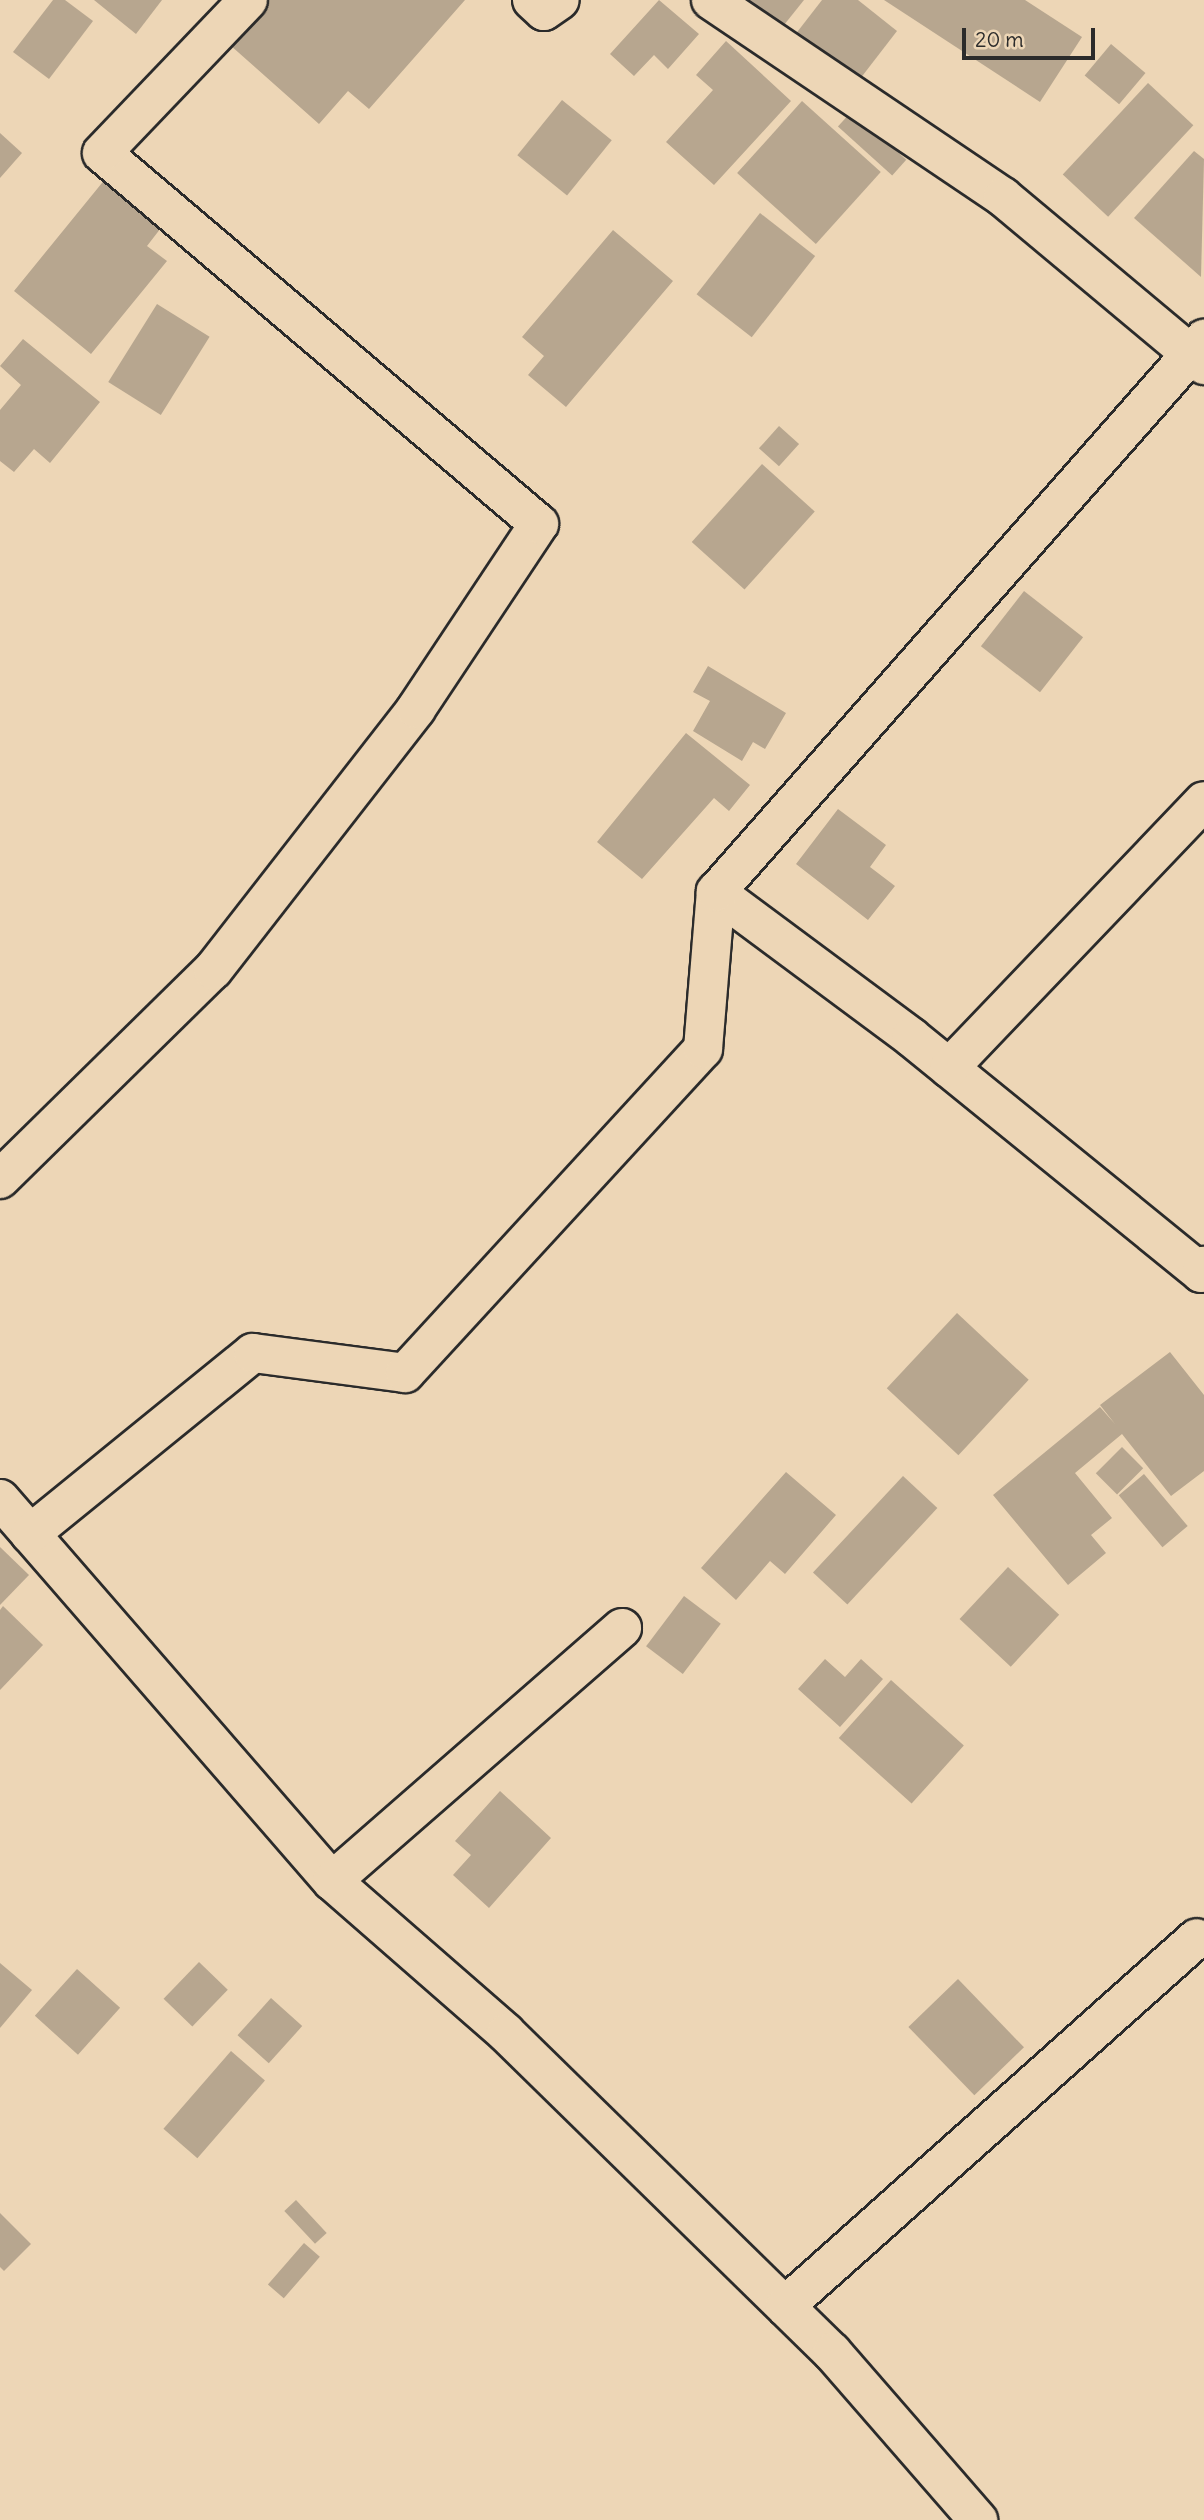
<!DOCTYPE html>
<html>
<head>
<meta charset="utf-8">
<style>
	body { margin:0 }
	#map { position:relative; width:1204px; height:2520px; overflow:hidden; background:#edd6b6; font-family:Delius,sans-serif }
	div>[style] { position:absolute }
	.building>* { inset:0; background:#b7a68f; transform-origin:0 0 }
	.roads { filter:drop-shadow(2px 0 #2b2b2b) drop-shadow(-2px 0 #2b2b2b) drop-shadow(0 2px #2b2b2b) drop-shadow(0 -2px #2b2b2b) }
	.minor>* { height:38px; margin:-19px; padding:0 19px; transform-origin:19px; border-radius:19px; background:#edd6b6 }
	span { translate:-50% -50%; white-space:nowrap; text-align:center; line-height:1.15; -webkit-text-stroke:5px #edd6b6; paint-order:stroke }
	.scale { position:absolute; left:962px; top:28px; width:133px; height:32px; box-sizing:border-box; border:4px solid #2b2b2b; border-top:0; padding-left:9px; font-size:21px; line-height:24px; white-space:nowrap; color:#2b2b2b; -webkit-text-stroke:5px #edd6b6; paint-order:stroke }
</style>
</head>
<body>
<div id="map">
	<div class="building">
		<div style="clip-path:polygon(53px 0,65px 0,93px 21px,49px 79px,13px 52px)"></div>
		<div style="clip-path:polygon(94px 0,162px 0,136px 34px)"></div>
		<div style="clip-path:polygon(269px 0,465px 0,369px 109px,348px 91px,319px 124px,230px 45px)"></div>
		<div style="clip-path:polygon(659px 0,699px 34px,668px 69px,654px 55px,634px 76px,610px 54px)"></div>
		<div style="clip-path:polygon(732px 0,804px 0,776px 35px)"></div>
		<div style="clip-path:polygon(822px 0,858px 0,897px 31px,853px 88px,791px 40px)"></div>
		<div style="clip-path:polygon(884px 0,1025px 0,1082px 37px,1040px 102px)"></div>
		<div style="clip-path:polygon(726px 41px,791px 101px,714px 185px,666px 142px,713px 90px,696px 75px)"></div>
		<div style="left:1111px;top:44px;width:45px;height:41px;rotate:40deg"></div>
		<div style="left:1148px;top:83px;width:62px;height:125px;rotate:43deg"></div>
		<div style="left:562px;top:100px;width:64px;height:71px;rotate:39deg"></div>
		<div style="left:802px;top:101px;width:106px;height:97px;rotate:42deg"></div>
		<div style="left:852px;top:111px;width:73px;height:21px;rotate:42deg"></div>
		<div style="clip-path:polygon(0 133px,22px 153px,0 178px)"></div>
		<div style="clip-path:polygon(1194px 151px,1204px 159px,1201px 277px,1134px 218px)"></div>
		<div style="clip-path:polygon(106px 178px,164px 224px,147px 246px,167px 261px,91px 354px,14px 291px)"></div>
		<div style="left:760px;top:213px;width:70px;height:103px;rotate:38deg"></div>
		<div style="clip-path:polygon(613px 230px,673px 281px,566px 407px,528px 375px,544px 356px,522px 337px)"></div>
		<div style="left:157px;top:304px;width:62px;height:92px;rotate:32deg"></div>
		<div style="clip-path:polygon(23px 339px,100px 402px,50px 463px,34px 449px,14px 472px,0 461px,0 410px,21px 385px,0 366px)"></div>
		<div style="left:779px;top:426px;width:27px;height:30px;rotate:42deg"></div>
		<div style="left:762px;top:464px;width:71px;height:105px;rotate:42deg"></div>
		<div style="left:1024px;top:591px;width:75px;height:70px;rotate:38deg"></div>
		<div style="clip-path:polygon(708px 666px,786px 713px,765px 749px,753px 742px,742px 761px,693px 731px,710px 701px,693px 692px)"></div>
		<div style="clip-path:polygon(686px 733px,750px 785px,729px 811px,714px 798px,642px 879px,597px 842px)"></div>
		<div style="clip-path:polygon(838px 809px,886px 845px,870px 867px,895px 886px,868px 920px,796px 864px)"></div>
		<div style="left:957px;top:1313px;width:98px;height:103px;rotate:43deg"></div>
		<div style="clip-path:polygon(1170px 1352px,1204px 1395px,1204px 1471px,1171px 1496px,1122px 1434px,1075px 1473px,1112px 1518px,1091px 1535px,1106px 1553px,1068px 1585px,993px 1495px,1100px 1407px,1115px 1424px,1100px 1405px)"></div>
		<div style="left:1122px;top:1447px;width:30px;height:37px;rotate:45deg"></div>
		<div style="clip-path:polygon(786px 1472px,836px 1515px,785px 1574px,770px 1561px,736px 1600px,701px 1568px)"></div>
		<div style="left:1144px;top:1474px;width:68px;height:33px;rotate:50deg"></div>
		<div style="left:903px;top:1476px;width:47px;height:132px;rotate:43deg"></div>
		<div style="clip-path:polygon(0 1547px,29px 1575px,0 1605px)"></div>
		<div style="left:1008px;top:1567px;width:70px;height:71px;rotate:43deg"></div>
		<div style="left:684px;top:1596px;width:46px;height:63px;rotate:37deg"></div>
		<div style="clip-path:polygon(3px 1606px,43px 1645px,0 1690px,0 1610px)"></div>
		<div style="clip-path:polygon(825px 1659px,845px 1677px,861px 1659px,883px 1679px,840px 1727px,798px 1689px)"></div>
		<div style="left:891px;top:1680px;width:98px;height:78px;rotate:42deg"></div>
		<div style="clip-path:polygon(500px 1791px,551px 1838px,489px 1908px,453px 1875px,471px 1855px,455px 1841px)"></div>
		<div style="left:199px;top:1962px;width:40px;height:51px;rotate:44deg"></div>
		<div style="clip-path:polygon(0 1963px,32px 1990px,0 2028px)"></div>
		<div style="left:77px;top:1969px;width:58px;height:63px;rotate:42deg"></div>
		<div style="left:958px;top:1979px;width:95px;height:69px;rotate:46deg"></div>
		<div style="left:271px;top:1998px;width:42px;height:50px;rotate:42deg"></div>
		<div style="left:231px;top:2051px;width:45px;height:103px;rotate:41deg"></div>
		<div style="left:296px;top:2200px;width:45px;height:16px;rotate:47deg"></div>
		<div style="clip-path:polygon(0 2213px,31px 2244px,4px 2271px,0 2267px)"></div>
		<div style="left:304px;top:2243px;width:21px;height:55px;rotate:41deg"></div>
	</div>
	<div class="roads">
		<div class="minor">
			<div style="left:532px;top:0;width:16px;rotate:43deg"></div>
			<div style="left:544px;top:11px;width:19px;rotate:-35deg"></div>
			<div style="left:711px;top:0;width:352px;rotate:34deg"></div>
			<div style="left:1003px;top:197px;width:262px;rotate:39.9deg"></div>
			<div style="left:716px;top:892px;width:243px;rotate:36.6deg"></div>
			<div style="left:911px;top:1037px;width:374px;rotate:39.1deg"></div>
			<div style="left:1201px;top:1273px;width:8px;rotate:-67deg"></div>
			<div style="left:949px;top:1068px;width:369px;rotate:-46.3deg"></div>
			<div style="left:0;top:1179px;width:298px;rotate:-44.5deg"></div>
			<div style="left:213px;top:970px;width:331px;rotate:-52.1deg"></div>
			<div style="left:416px;top:709px;width:222px;rotate:-56.4deg"></div>
			<div style="left:539px;top:524px;width:573px;rotate:-139.67deg"></div>
			<div style="left:102px;top:153px;width:211px;rotate:-46.3deg"></div>
			<div style="left:0;top:1499px;width:506px;rotate:49.01deg"></div>
			<div style="left:332px;top:1881px;width:231px;rotate:41.1deg"></div>
			<div style="left:506px;top:2033px;width:456px;rotate:44.4deg"></div>
			<div style="left:832px;top:2352px;width:223px;rotate:49deg"></div>
			<div style="left:30px;top:1534px;width:287px;rotate:-39.1deg"></div>
			<div style="left:253px;top:1353px;width:153px;rotate:7.5deg"></div>
			<div style="left:405px;top:1373px;width:440px;rotate:-47.4deg"></div>
			<div style="left:703px;top:1049px;width:158px;rotate:-85.3deg"></div>
			<div style="left:716px;top:892px;width:738px;rotate:-48.57deg"></div>
			<div style="left:332px;top:1881px;width:385px;rotate:-41.1deg"></div>
			<div style="left:785px;top:2306px;width:552px;rotate:-41.77deg"></div>
		</div>
	</div>
	<div class="scale">20 m</div>
</div>
</body>
</html>
